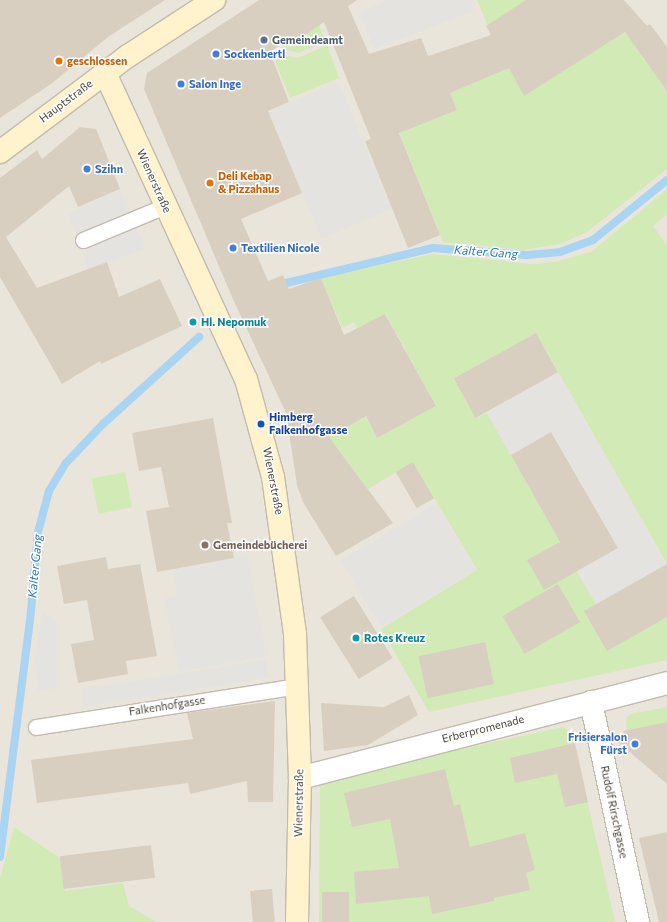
<!DOCTYPE html>
<html>
<head>
<meta charset="utf-8">
<style>
	body { margin:0 }
	#map { position:relative; width:667px; height:922px; overflow:hidden; background:#f6f3ec; font-family:Commissioner,sans-serif }
	div>[style] { position:absolute }
	.residential>* { inset:0; background:#eae5da; transform-origin:0 0 }
	.green>* { inset:0; background:#d2eab5; transform-origin:0 0 }
	.parking>* { inset:0; background:#e5e3e0; transform-origin:0 0 }
	.stream>* { height:8px; margin:-4px; padding:0 4px; transform-origin:4px; border-radius:4px; background:#a9d4f2 }
	.building>* { inset:0; background:#d8cfc1; transform-origin:0 0 }
	.roads { filter:drop-shadow(1px 0 #c2bbae) drop-shadow(-1px 0 #c2bbae) drop-shadow(0 1px #c2bbae) drop-shadow(0 -1px #c2bbae) }
	.lane>* { height:15px; margin:-7.5px; padding:0 7.5px; transform-origin:7.5px; border-radius:7.5px; background:#fff }
	.street>* { height:22px; margin:-11px; padding:0 11px; transform-origin:11px; border-radius:11px; background:#fff }
	.secondary>* { height:22px; margin:-11px; padding:0 11px; transform-origin:11px; border-radius:11px; background:#fff3cd }
	.dots>* { width:11px; height:11px; translate:-50% -50%; box-sizing:border-box; border:2px solid #fff; border-radius:50% }
	span { translate:-50% -50%; white-space:nowrap; text-align:center; line-height:1.15; -webkit-text-stroke:3px #fff; paint-order:stroke }
	.service-label { font-size:11px; color:#4e5e75; font-weight:700 }
	.left { translate:0 -50%; text-align:left }
	.shop-label { font-size:11px; color:#366cbe; font-weight:700 }
	.right { translate:-100% -50%; text-align:right }
	.food-label { font-size:11px; color:#c56008; font-weight:700 }
	.street-label { font-size:11px; color:#4b4439 }
	.culture-label { font-size:11px; color:#0d838f; font-weight:700 }
	.transit-label { font-size:11px; color:#164399; font-weight:700 }
	.education-label { font-size:11px; color:#785e54; font-weight:700 }
	.water-label { font-size:12px; color:#2e7ab2; font-style:italic }
</style>
</head>
<body>
<div id="map">
	<div class="residential">
		<div style="left:0;top:0;width:667px;height:922px"></div>
	</div>
	<div class="green">
		<div style="clip-path:polygon(477px 0,595px 0,629px 37px,667px 91px,667px 169px,587px 232px,560px 244px,523px 250px,443px 242px,398px 129px,457px 110px,450px 93px,506px 69px)"></div>
		<div style="clip-path:polygon(318px 22px,325px 41px,298px 53px,281px 48px,307px 38px,309px 30px)"></div>
		<div style="clip-path:polygon(327px 45px,339px 78px,290px 98px,272px 53px,298px 58px)"></div>
		<div style="clip-path:polygon(667px 189px,667px 214px,653px 226px,667px 245px,667px 564px,536px 333px,455px 380px,478px 418px,487px 413px,596px 604px,585px 611px,667px 617px,667px 660px,429px 712px,381px 629px,477px 570px,413px 462px,368px 489px,304px 403px,334px 357px,377px 438px,436px 406px,386px 314px,357px 328px,354px 322px,342px 328px,321px 278px,432px 254px,533px 264px,555px 262px,591px 252px)"></div>
		<div style="left:125px;top:472px;width:36px;height:34px;rotate:79deg"></div>
		<div style="clip-path:polygon(667px 707px,667px 722px,627px 731px,626px 718px,631px 714px)"></div>
		<div style="clip-path:polygon(563px 727px,572px 734px,615px 922px,319px 922px,320px 780px)"></div>
		<div style="clip-path:polygon(14px 827px,60px 858px,65px 891px,123px 883px,129px 906px,157px 922px,0 922px,0 879px)"></div>
	</div>
	<div class="parking">
		<div style="clip-path:polygon(388px 0,471px 0,474px 11px,374px 49px,359px 13px)"></div>
		<div style="left:338px;top:82px;width:138px;height:76px;rotate:67deg"></div>
		<div style="clip-path:polygon(120px 189px,146px 249px,88px 269px,68px 214px)"></div>
		<div style="clip-path:polygon(558px 372px,667px 564px,596px 604px,577px 572px,618px 548px,585px 489px,552px 432px,511px 455px,487px 413px)"></div>
		<div style="left:437px;top:503px;width:78px;height:112px;rotate:59deg"></div>
		<div style="clip-path:polygon(248px 556px,266px 656px,179px 672px,164px 599px,177px 596px,172px 569px)"></div>
		<div style="clip-path:polygon(42px 611px,57px 620px,57px 688px,38px 691px,35px 657px)"></div>
		<div style="left:266px;top:660px;width:18px;height:187px;rotate:81deg"></div>
	</div>
	<div class="stream">
		<div style="left:286px;top:283px;width:151px;rotate:-13.4deg"></div>
		<div style="left:433px;top:248px;width:94px;rotate:4.3deg"></div>
		<div style="left:527px;top:255px;width:33px;rotate:-5deg"></div>
		<div style="left:560px;top:252px;width:35px;rotate:-20deg"></div>
		<div style="left:593px;top:240px;width:95px;rotate:-39deg"></div>
		<div style="left:0;top:857px;width:238px;rotate:-82.8deg"></div>
		<div style="left:30px;top:621px;width:89px;rotate:-84.9deg"></div>
		<div style="left:38px;top:532px;width:42px;rotate:-75deg"></div>
		<div style="left:49px;top:491px;width:33px;rotate:-59deg"></div>
		<div style="left:66px;top:463px;width:54px;rotate:-46.5deg"></div>
		<div style="left:103px;top:424px;width:130px;rotate:-42.2deg"></div>
	</div>
	<div class="building">
		<div style="clip-path:polygon(0 0,165px 0,108px 37px,51px 84px,0 118px)"></div>
		<div style="clip-path:polygon(259px 0,357px 0,348px 6px,369px 54px,421px 38px,428px 56px,491px 35px,486px 26px,526px 0,624px 0,647px 26px,650px 24px,667px 47px,667px 91px,625px 32px,524px 96px,509px 68px,450px 93px,457px 110px,399px 133px,440px 235px,408px 248px,365px 141px,371px 139px,324px 22px,297px 41px,288px 39px,270px 52px,289px 102px,268px 111px,302px 193px,241px 219px,268px 281px,283px 275px,289px 289px,321px 278px,344px 335px,385px 314px,436px 406px,377px 438px,366px 416px,329px 437px,393px 523px,336px 556px,303px 502px,297px 485px,286px 413px,232px 297px,144px 89px,147px 73px)"></div>
		<div style="clip-path:polygon(80px 127px,96px 129px,120px 189px,78px 207px,69px 186px,6px 237px,37px 288px,107px 262px,119px 297px,160px 279px,182px 326px,101px 364px,100px 361px,62px 384px,0 277px,0 178px,37px 150px,42px 159px)"></div>
		<div style="left:536px;top:333px;width:45px;height:94px;rotate:61deg"></div>
		<div style="clip-path:polygon(213px 418px,232px 523px,227px 523px,234px 558px,157px 572px,146px 511px,169px 507px,161px 467px,139px 471px,132px 433px)"></div>
		<div style="clip-path:polygon(551px 432px,618px 548px,544px 590px,527px 560px,560px 542px,511px 455px)"></div>
		<div style="left:413px;top:462px;width:42px;height:20px;rotate:60deg"></div>
		<div style="clip-path:polygon(106px 557px,108px 569px,140px 564px,157px 656px,126px 661px,128px 674px,78px 683px,71px 644px,94px 640px,87px 600px,64px 604px,57px 566px)"></div>
		<div style="clip-path:polygon(667px 564px,667px 617px,607px 651px,584px 611px)"></div>
		<div style="left:558px;top:584px;width:44px;height:64px;rotate:60deg"></div>
		<div style="left:354px;top:596px;width:73px;height:40px;rotate:58deg"></div>
		<div style="left:485px;top:642px;width:43px;height:68px;rotate:78deg"></div>
		<div style="clip-path:polygon(409px 695px,418px 715px,368px 745px,324px 751px,321px 703px,384px 707px)"></div>
		<div style="clip-path:polygon(275px 701px,273px 802px,248px 802px,247px 781px,190px 794px,188px 783px,37px 803px,31px 760px,193px 739px,187px 713px)"></div>
		<div style="clip-path:polygon(667px 722px,667px 784px,618px 742px,624px 731px)"></div>
		<div style="clip-path:polygon(575px 743px,588px 802px,565px 807px,557px 774px,515px 783px,510px 758px)"></div>
		<div style="clip-path:polygon(445px 769px,454px 806px,460px 804px,470px 847px,525px 833px,535px 870px,526px 873px,530px 890px,494px 898px,494px 901px,432px 914px,429px 896px,356px 904px,354px 872px,399px 868px,390px 819px,352px 827px,344px 793px)"></div>
		<div style="clip-path:polygon(667px 832px,667px 922px,659px 922px,639px 838px)"></div>
		<div style="left:151px;top:845px;width:33px;height:92px;rotate:83deg"></div>
		<div style="left:272px;top:889px;width:33px;height:22px;rotate:85deg"></div>
		<div style="left:322px;top:892px;width:27px;height:30px"></div>
	</div>
	<div class="roads">
		<div class="lane">
			<div style="left:83px;top:240px;width:89px;rotate:-22.5deg"></div>
			<div style="left:36px;top:727px;width:264px;rotate:-8.9deg"></div>
		</div>
		<div class="street">
			<div style="left:591px;top:702px;width:225px;rotate:77.9deg"></div>
			<div style="left:300px;top:778px;width:379px;rotate:-14.5deg"></div>
		</div>
		<div class="secondary">
			<div style="left:105px;top:73px;width:337px;rotate:65.3deg"></div>
			<div style="left:246px;top:379px;width:102px;rotate:74.6deg"></div>
			<div style="left:273px;top:477px;width:159px;rotate:82deg"></div>
			<div style="left:295px;top:634px;width:144px;rotate:88deg"></div>
			<div style="left:300px;top:778px;width:144px;rotate:91.2deg"></div>
			<div style="left:0;top:152px;width:160px;rotate:-36.9deg"></div>
			<div style="left:128px;top:56px;width:103px;rotate:-33.1deg"></div>
		</div>
	</div>
	<div class="dots">
		<div style="left:264px;top:40px;background:#5c6f8a"></div>
		<div style="left:216px;top:54px;background:#3f7fe0"></div>
		<div style="left:59px;top:61px;background:#e8710a"></div>
		<div style="left:181px;top:84px;background:#3f7fe0"></div>
		<div style="left:87px;top:169px;background:#3f7fe0"></div>
		<div style="left:210px;top:183px;background:#e8710a"></div>
		<div style="left:233px;top:248px;background:#3f7fe0"></div>
		<div style="left:193px;top:322px;background:#0f9aa8"></div>
		<div style="left:261px;top:424px;background:#1a4fb4"></div>
		<div style="left:205px;top:545px;background:#8d6e63"></div>
		<div style="left:356px;top:638px;background:#0f9aa8"></div>
		<div style="left:635px;top:744px;background:#3f7fe0"></div>
	</div>
	<div class="service-label">
		<span class="left" style="left:272px;top:40px">Gemeindeamt</span>
	</div>
	<div class="shop-label">
		<span class="left" style="left:224px;top:54px">Sockenbertl</span>
		<span class="left" style="left:189px;top:84px">Salon Inge</span>
		<span class="left" style="left:95px;top:169px">Szihn</span>
		<span class="left" style="left:241px;top:248px">Textilien Nicole</span>
		<span class="right" style="left:627px;top:744px">Frisiersalon<br>Fürst</span>
	</div>
	<div class="food-label">
		<span class="left" style="left:67px;top:61px">geschlossen</span>
		<span class="left" style="left:218px;top:183px">Deli Kebap<br>&amp; Pizzahaus</span>
	</div>
	<div class="street-label">
		<span style="left:66px;top:101px;rotate:-37deg">Hauptstraße</span>
		<span style="left:154px;top:181px;rotate:66deg">Wienerstraße</span>
		<span style="left:273px;top:481px;rotate:79deg">Wienerstraße</span>
		<span style="left:167px;top:706px;rotate:-9deg">Falkenhofgasse</span>
		<span style="left:483px;top:729px;rotate:-14deg">Erberpromenade</span>
		<span style="left:299px;top:803px;rotate:-89deg">Wienerstraße</span>
		<span style="left:614px;top:812px;rotate:78deg">Rudolf Rirschgasse</span>
	</div>
	<div class="culture-label">
		<span class="left" style="left:201px;top:322px">Hl. Nepomuk</span>
		<span class="left" style="left:364px;top:638px">Rotes Kreuz</span>
	</div>
	<div class="transit-label">
		<span class="left" style="left:269px;top:424px">Himberg<br>Falkenhofgasse</span>
	</div>
	<div class="education-label">
		<span class="left" style="left:213px;top:545px">Gemeindebücherei</span>
	</div>
	<div class="water-label">
		<span style="left:486px;top:252px;rotate:4deg">Kalter Gang</span>
		<span style="left:35px;top:566px;rotate:-85deg">Kalter Gang</span>
	</div>
</div>
</body>
</html>
